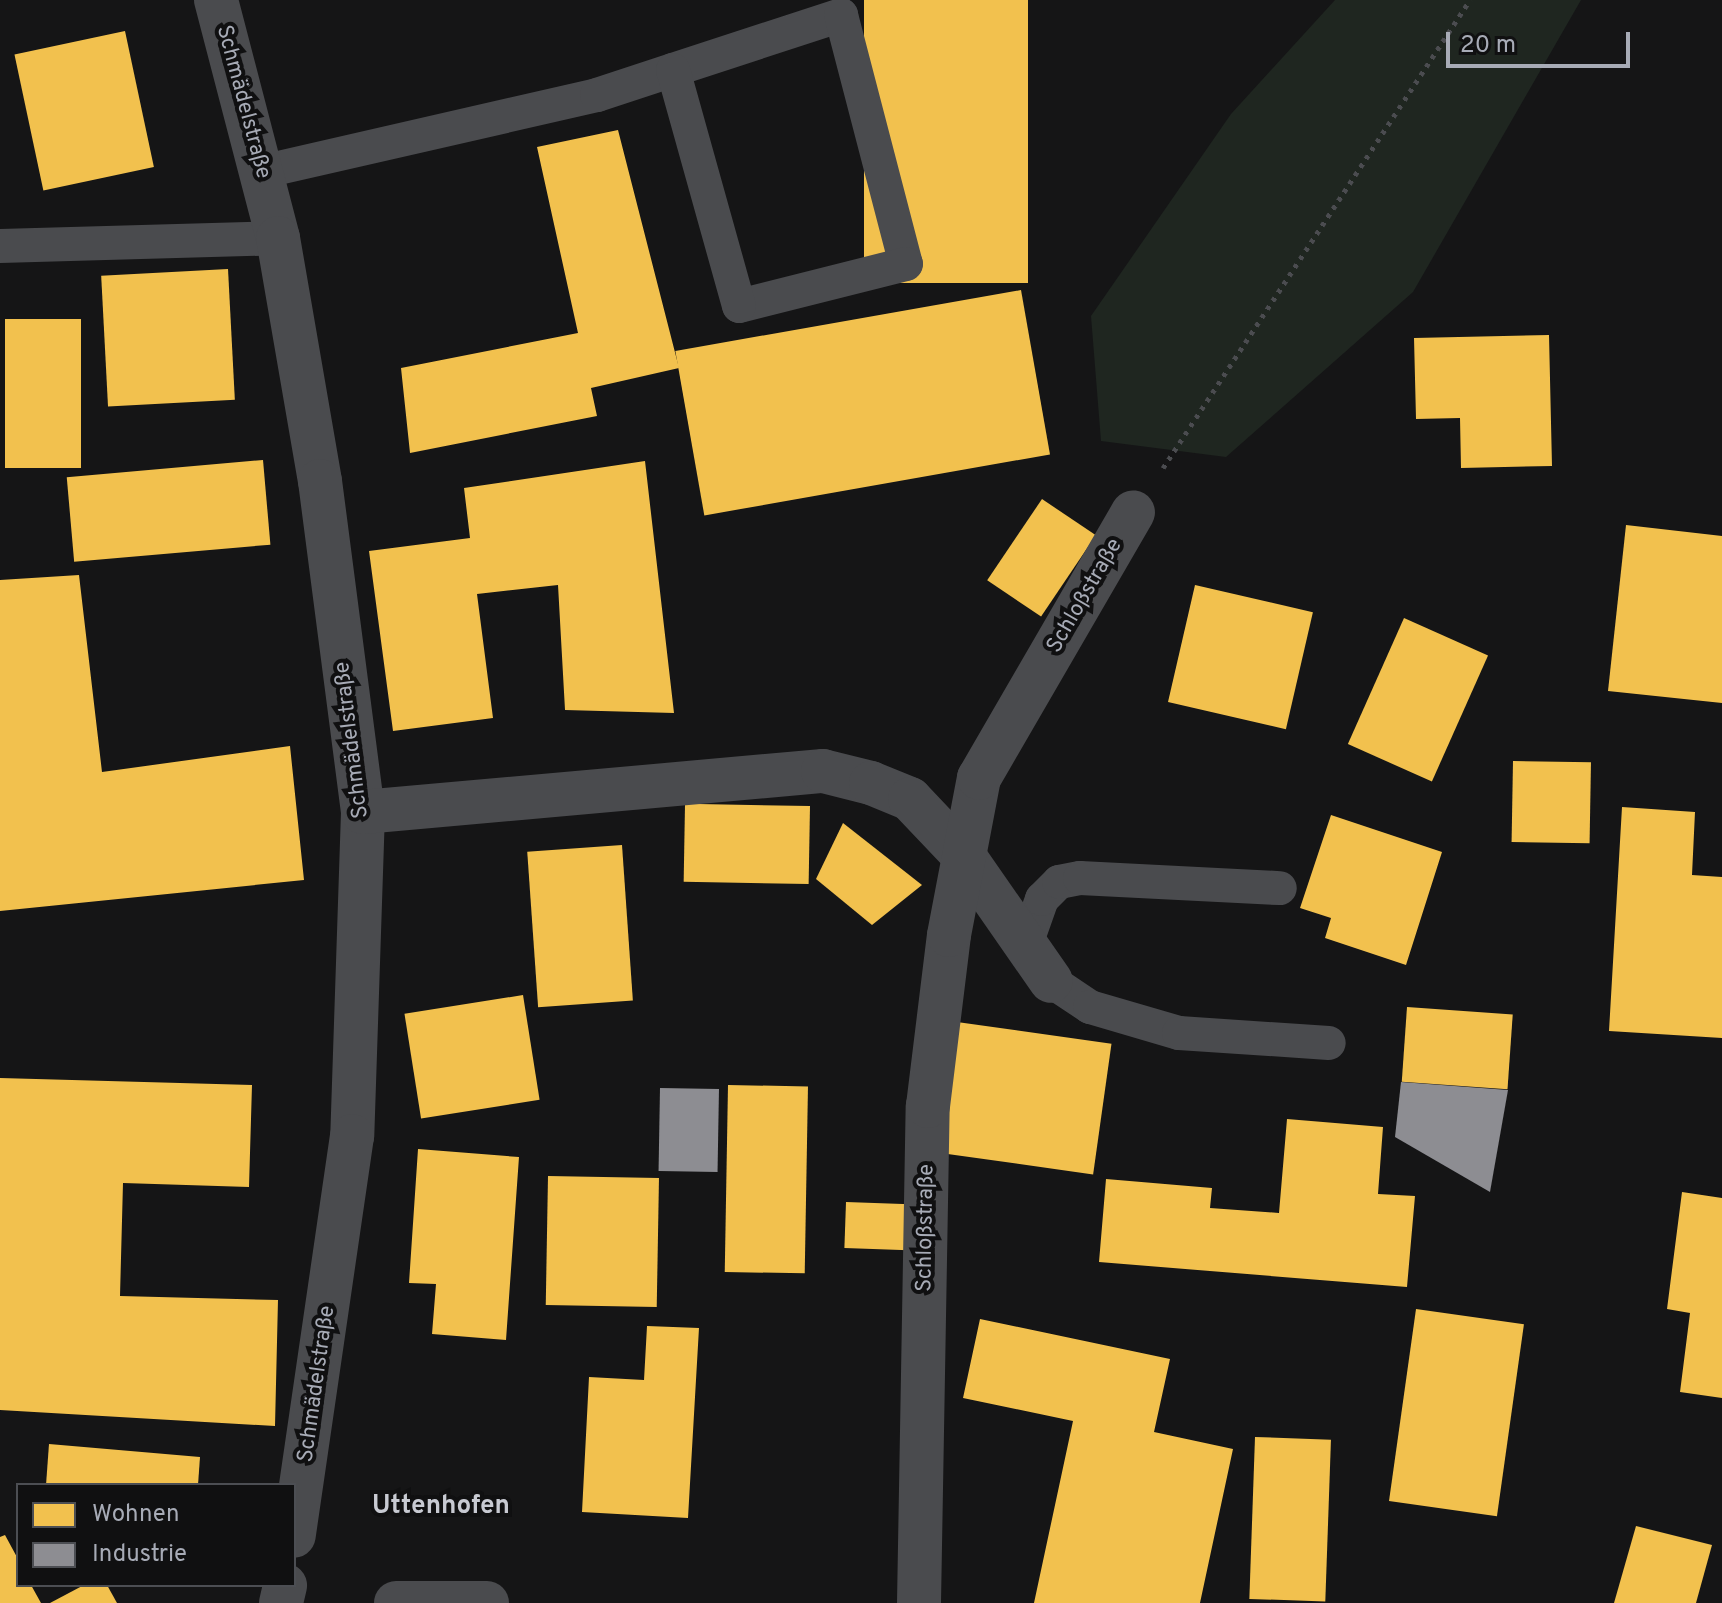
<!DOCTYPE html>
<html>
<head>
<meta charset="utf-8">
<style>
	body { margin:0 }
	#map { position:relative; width:1722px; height:1603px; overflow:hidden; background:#151516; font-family:Overpass,sans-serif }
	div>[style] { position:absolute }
	.green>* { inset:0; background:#1f2620 }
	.homes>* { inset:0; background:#f2c14e; transform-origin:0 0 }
	.industry>* { inset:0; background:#8d8d92; transform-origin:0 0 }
	.path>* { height:5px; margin-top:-2.5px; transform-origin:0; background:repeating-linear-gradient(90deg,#4b4c50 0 4px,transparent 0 10px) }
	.service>* { height:34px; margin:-17px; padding:0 17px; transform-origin:17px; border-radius:17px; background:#4a4b4e }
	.minor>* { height:44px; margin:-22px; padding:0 22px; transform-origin:22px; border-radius:22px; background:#4a4b4e }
	.tertiary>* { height:44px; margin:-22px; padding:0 22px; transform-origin:22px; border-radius:22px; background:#4a4b4e }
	span { translate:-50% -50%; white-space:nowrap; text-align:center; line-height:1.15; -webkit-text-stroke:8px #101011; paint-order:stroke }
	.street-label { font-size:22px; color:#a7abb6 }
	.quarter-label { font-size:26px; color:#c8cad2; font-weight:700 }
	.legend { position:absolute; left:16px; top:1483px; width:280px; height:104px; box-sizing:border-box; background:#101011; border:2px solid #4c4e53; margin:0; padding:10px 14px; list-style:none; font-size:24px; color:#a7abb6 }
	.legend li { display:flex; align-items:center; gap:16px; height:40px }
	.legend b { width:40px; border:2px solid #4c4e53 }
	.scale { position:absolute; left:1446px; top:32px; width:184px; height:36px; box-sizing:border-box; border:4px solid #a7abb6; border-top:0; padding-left:10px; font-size:24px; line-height:28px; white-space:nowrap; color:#a7abb6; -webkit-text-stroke:6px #101011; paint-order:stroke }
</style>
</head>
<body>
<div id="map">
	<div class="green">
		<div style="clip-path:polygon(1335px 0,1581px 0,1413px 292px,1226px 457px,1101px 441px,1091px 316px,1231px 114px)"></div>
	</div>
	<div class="homes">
		<div style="left:864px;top:0;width:164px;height:283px"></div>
		<div style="left:125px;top:31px;width:139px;height:113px;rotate:78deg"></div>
		<div style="clip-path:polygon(618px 130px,679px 368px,591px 388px,597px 416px,410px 453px,401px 368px,578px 333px,537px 147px)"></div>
		<div style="left:228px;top:269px;width:131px;height:127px;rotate:87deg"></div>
		<div style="left:1021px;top:290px;width:167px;height:351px;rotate:80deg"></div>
		<div style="left:5px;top:319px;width:76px;height:149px"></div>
		<div style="clip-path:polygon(1549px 335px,1552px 466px,1461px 468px,1460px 418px,1416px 419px,1414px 338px)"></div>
		<div style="left:263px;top:460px;width:85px;height:197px;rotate:85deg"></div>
		<div style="clip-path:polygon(645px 461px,674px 713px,565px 710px,558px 585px,477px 594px,493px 718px,393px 731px,369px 551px,470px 538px,464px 488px)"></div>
		<div style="left:1042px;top:499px;width:65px;height:98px;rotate:34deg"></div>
		<div style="clip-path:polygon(1626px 525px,1722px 536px,1722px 703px,1608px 691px)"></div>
		<div style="clip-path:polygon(79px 575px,102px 772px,290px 746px,304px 880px,0 911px,0 580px)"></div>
		<div style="left:1195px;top:585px;width:121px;height:120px;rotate:13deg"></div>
		<div style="left:1404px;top:618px;width:92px;height:138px;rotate:24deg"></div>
		<div style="left:1513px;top:761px;width:78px;height:81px;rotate:1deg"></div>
		<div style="left:810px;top:806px;width:78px;height:125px;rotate:91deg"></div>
		<div style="clip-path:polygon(1622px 807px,1695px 812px,1692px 875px,1722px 877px,1722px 1038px,1609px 1031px)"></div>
		<div style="clip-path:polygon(1331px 815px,1442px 852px,1406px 965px,1325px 938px,1331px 918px,1300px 908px)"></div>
		<div style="clip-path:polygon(843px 823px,922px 885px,872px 925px,816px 879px)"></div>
		<div style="left:622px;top:845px;width:156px;height:95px;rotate:86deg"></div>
		<div style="left:523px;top:995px;width:106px;height:120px;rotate:81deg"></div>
		<div style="left:1407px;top:1007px;width:106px;height:75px;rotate:4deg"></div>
		<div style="left:957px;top:1022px;width:156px;height:132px;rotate:8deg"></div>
		<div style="clip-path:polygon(0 1078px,252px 1085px,249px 1187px,123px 1183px,120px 1296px,278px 1300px,275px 1426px,0 1410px)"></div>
		<div style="left:728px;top:1085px;width:80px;height:187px;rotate:1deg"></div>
		<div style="clip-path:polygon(1287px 1119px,1383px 1127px,1378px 1194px,1415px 1196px,1407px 1287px,1099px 1262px,1106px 1179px,1212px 1188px,1210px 1208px,1279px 1213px)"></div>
		<div style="clip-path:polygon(418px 1149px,519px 1157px,506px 1340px,432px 1334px,436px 1284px,409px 1283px)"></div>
		<div style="left:548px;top:1176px;width:111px;height:129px;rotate:1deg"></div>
		<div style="clip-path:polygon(1682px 1192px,1722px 1198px,1722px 1398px,1680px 1392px,1690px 1313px,1667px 1309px)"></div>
		<div style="left:846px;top:1202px;width:64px;height:46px;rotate:2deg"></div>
		<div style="left:1416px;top:1309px;width:109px;height:194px;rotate:8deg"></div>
		<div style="clip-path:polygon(980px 1319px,1170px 1359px,1154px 1432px,1233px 1449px,1200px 1603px,1034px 1603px,1073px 1421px,963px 1398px)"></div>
		<div style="clip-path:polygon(647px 1326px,699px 1328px,688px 1518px,582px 1512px,589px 1377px,644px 1380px)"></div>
		<div style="left:1255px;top:1437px;width:76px;height:162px;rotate:2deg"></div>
		<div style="clip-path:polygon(49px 1444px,200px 1457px,198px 1485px,46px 1485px)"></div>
		<div style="clip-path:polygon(1636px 1526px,1712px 1545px,1696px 1603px,1614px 1603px)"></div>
		<div style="clip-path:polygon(5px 1535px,18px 1559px,18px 1585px,31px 1585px,41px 1603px,0 1603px,0 1537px)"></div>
		<div style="clip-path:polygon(84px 1585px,107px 1585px,117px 1603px,50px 1603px)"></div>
	</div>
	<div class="industry">
		<div style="clip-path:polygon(1401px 1082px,1508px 1090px,1490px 1192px,1395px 1137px)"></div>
		<div style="left:660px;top:1088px;width:59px;height:83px;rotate:1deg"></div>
	</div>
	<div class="path">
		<div style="left:1163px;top:468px;width:560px;rotate:-56.74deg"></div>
	</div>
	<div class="service">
		<div style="left:261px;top:172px;width:345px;rotate:-12.9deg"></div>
		<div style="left:597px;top:95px;width:80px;rotate:-18.2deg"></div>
		<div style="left:673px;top:70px;width:177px;rotate:-18.1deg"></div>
		<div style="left:841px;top:15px;width:257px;rotate:75.4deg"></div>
		<div style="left:906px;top:264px;width:172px;rotate:165.9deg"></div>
		<div style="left:739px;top:306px;width:245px;rotate:-105.6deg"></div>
		<div style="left:0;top:246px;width:278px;rotate:-1.6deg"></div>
		<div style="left:1025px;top:947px;width:51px;rotate:-70.5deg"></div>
		<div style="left:1042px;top:899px;width:24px;rotate:-45deg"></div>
		<div style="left:1059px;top:882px;width:21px;rotate:-11deg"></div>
		<div style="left:1080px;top:878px;width:200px;rotate:2.9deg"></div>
		<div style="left:1051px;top:981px;width:47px;rotate:33.7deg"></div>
		<div style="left:1090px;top:1007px;width:93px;rotate:16.3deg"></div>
		<div style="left:1179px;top:1033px;width:150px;rotate:3.8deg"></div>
	</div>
	<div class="minor">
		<div style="left:216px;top:0;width:246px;rotate:75.4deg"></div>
		<div style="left:278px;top:238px;width:247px;rotate:80.2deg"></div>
		<div style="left:320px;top:481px;width:334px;rotate:82.6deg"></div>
		<div style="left:363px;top:812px;width:324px;rotate:91.9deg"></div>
		<div style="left:352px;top:1136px;width:404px;rotate:98.3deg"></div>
		<div style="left:363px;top:812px;width:462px;rotate:-5.1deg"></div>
		<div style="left:823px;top:771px;width:49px;rotate:14deg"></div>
		<div style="left:871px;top:783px;width:42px;rotate:22.3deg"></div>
		<div style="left:910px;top:799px;width:79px;rotate:46.5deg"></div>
		<div style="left:964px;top:856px;width:152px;rotate:55.2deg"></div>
		<div style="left:281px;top:1603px;width:18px;rotate:-77deg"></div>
		<div style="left:919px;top:1603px;width:497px;rotate:-89deg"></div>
		<div style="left:928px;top:1106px;width:172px;rotate:-83deg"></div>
		<div style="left:949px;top:935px;width:160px;rotate:-79.2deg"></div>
		<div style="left:979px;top:778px;width:307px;rotate:-59.9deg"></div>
	</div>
	<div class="tertiary">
		<div style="left:396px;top:1603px;width:91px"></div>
	</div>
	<div class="street-label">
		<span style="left:243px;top:102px;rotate:75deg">Schmädelstraße</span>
		<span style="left:1085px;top:596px;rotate:-60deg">Schloßstraße</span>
		<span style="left:352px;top:740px;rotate:-97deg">Schmädelstraße</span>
		<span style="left:926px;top:1228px;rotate:-89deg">Schloßstraße</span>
		<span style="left:317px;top:1384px;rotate:-82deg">Schmädelstraße</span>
	</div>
	<div class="quarter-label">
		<span style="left:441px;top:1507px">Uttenhofen</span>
	</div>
	<ul class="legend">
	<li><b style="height:22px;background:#f2c14e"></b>Wohnen</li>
	<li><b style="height:22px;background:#8d8d92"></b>Industrie</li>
	</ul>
	<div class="scale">20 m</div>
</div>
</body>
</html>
